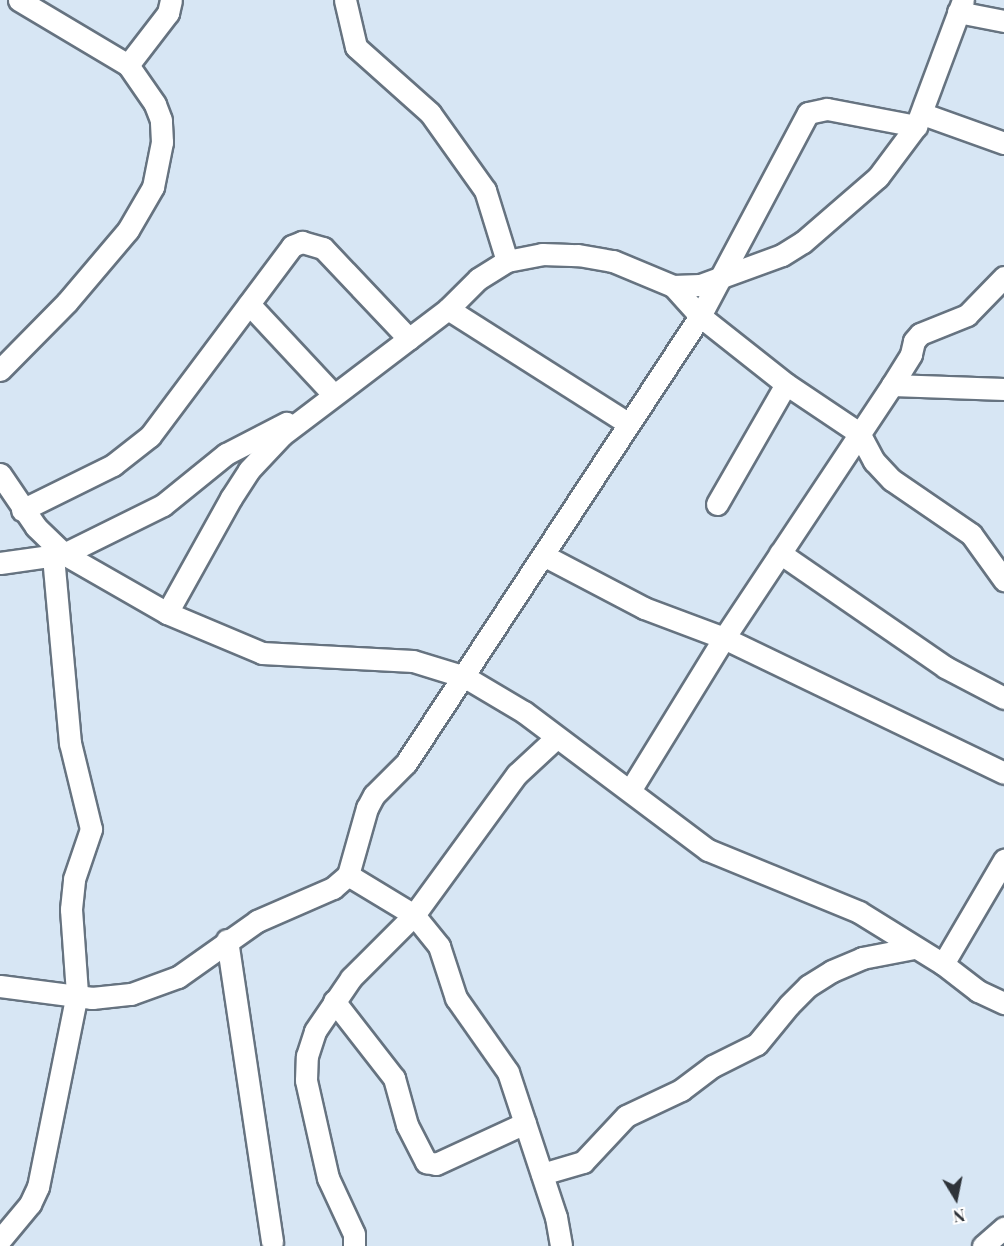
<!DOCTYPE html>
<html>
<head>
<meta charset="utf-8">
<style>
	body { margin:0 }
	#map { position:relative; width:1004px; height:1246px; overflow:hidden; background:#d7e6f4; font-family:"Playfair Display",serif }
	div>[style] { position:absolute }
	.roads { filter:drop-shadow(2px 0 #667380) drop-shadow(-2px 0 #667380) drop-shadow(0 2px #667380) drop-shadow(0 -2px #667380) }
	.minor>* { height:21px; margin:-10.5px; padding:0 10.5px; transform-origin:10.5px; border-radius:10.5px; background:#fff }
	span { translate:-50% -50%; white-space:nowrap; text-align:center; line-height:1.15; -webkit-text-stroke:6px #fff; paint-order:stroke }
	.north { position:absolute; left:926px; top:1168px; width:60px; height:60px; -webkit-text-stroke:4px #fff; paint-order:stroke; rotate:170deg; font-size:16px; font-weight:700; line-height:24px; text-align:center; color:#2e3339 }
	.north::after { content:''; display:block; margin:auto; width:21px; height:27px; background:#2e3339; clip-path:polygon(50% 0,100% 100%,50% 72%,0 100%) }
</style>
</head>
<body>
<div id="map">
	<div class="roads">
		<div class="minor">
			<div style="left:345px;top:0;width:48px;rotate:76.8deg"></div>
			<div style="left:356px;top:47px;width:99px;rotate:41.7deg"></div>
			<div style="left:430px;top:113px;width:95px;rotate:54.5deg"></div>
			<div style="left:485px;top:190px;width:74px;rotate:72.8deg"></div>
			<div style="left:958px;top:12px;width:47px;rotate:11.1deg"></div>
			<div style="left:128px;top:65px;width:66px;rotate:-52.4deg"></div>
			<div style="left:168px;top:13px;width:13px;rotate:-77deg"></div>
			<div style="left:923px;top:114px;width:86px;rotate:19.7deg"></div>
			<div style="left:673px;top:286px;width:40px;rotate:48deg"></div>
			<div style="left:700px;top:316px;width:110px;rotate:38.3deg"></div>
			<div style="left:786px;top:384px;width:88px;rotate:33.9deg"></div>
			<div style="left:859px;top:433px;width:32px;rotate:62deg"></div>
			<div style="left:874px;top:461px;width:26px;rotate:47deg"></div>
			<div style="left:892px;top:480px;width:96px;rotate:34.4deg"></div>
			<div style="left:971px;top:534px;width:57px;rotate:54.3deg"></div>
			<div style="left:249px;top:304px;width:123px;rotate:47deg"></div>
			<div style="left:448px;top:309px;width:214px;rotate:32.4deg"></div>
			<div style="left:0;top:370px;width:95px;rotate:-45.4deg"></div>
			<div style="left:67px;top:302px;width:94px;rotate:-49.7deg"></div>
			<div style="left:128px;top:230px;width:50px;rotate:-59.8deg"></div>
			<div style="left:153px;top:187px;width:46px;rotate:-78.7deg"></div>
			<div style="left:162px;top:142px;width:22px;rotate:-93deg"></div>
			<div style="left:161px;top:120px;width:17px;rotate:-111deg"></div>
			<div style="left:155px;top:104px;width:47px;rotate:-124.7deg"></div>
			<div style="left:128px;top:65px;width:127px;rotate:-149.2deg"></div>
			<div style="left:892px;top:385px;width:112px;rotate:2deg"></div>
			<div style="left:0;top:474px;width:64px;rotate:55.8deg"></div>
			<div style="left:36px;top:527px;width:39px;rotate:44deg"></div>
			<div style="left:64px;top:554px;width:110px;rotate:-26.3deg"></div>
			<div style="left:163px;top:505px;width:81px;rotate:-39deg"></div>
			<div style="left:226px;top:454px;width:68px;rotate:-27.3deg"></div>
			<div style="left:717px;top:504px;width:138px;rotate:-60.1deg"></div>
			<div style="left:22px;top:510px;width:102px;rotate:-26.3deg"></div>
			<div style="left:113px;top:465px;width:47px;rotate:-38.1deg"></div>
			<div style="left:150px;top:436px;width:237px;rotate:-53.2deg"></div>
			<div style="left:292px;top:246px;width:11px;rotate:-22deg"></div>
			<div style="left:302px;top:242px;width:22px;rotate:16deg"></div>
			<div style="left:323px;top:248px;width:125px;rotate:46.6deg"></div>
			<div style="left:780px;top:553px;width:201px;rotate:34.6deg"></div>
			<div style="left:945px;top:667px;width:67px;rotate:27.7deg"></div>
			<div style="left:545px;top:556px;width:112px;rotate:27.7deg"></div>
			<div style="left:644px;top:608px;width:85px;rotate:20.6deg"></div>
			<div style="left:724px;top:638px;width:311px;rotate:25.7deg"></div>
			<div style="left:0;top:563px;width:65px;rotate:-8deg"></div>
			<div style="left:64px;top:554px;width:119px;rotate:29.8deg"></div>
			<div style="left:167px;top:613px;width:103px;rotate:22.8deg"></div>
			<div style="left:262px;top:653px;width:151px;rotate:3deg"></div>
			<div style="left:413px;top:661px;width:54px;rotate:17.1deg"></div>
			<div style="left:465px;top:677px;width:69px;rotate:30.7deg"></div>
			<div style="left:524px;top:712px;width:230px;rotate:36.9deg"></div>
			<div style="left:708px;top:850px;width:163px;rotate:22.3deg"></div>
			<div style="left:859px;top:912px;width:99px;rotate:31.8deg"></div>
			<div style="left:943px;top:964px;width:44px;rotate:37.6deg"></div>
			<div style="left:978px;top:991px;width:29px;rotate:25deg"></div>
			<div style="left:167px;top:613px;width:132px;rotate:-60.9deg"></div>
			<div style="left:231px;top:498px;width:33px;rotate:-57deg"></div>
			<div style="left:249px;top:470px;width:48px;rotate:-46.7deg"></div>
			<div style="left:282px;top:435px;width:208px;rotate:-37.2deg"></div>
			<div style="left:448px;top:309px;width:42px;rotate:-45deg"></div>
			<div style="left:478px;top:279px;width:34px;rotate:-32deg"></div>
			<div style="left:507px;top:261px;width:36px;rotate:-11deg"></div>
			<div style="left:542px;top:254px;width:36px;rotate:2deg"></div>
			<div style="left:578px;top:255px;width:36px;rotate:10deg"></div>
			<div style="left:613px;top:261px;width:65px;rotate:22.6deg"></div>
			<div style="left:673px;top:286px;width:27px;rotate:-2deg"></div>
			<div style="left:700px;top:285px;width:87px;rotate:-20.1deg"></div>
			<div style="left:782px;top:255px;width:25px;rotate:-32deg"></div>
			<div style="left:803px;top:242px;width:99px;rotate:-40.9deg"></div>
			<div style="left:878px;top:177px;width:64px;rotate:-53.3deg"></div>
			<div style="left:916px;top:126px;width:134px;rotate:-69.5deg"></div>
			<div style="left:631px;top:789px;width:177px;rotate:-58.4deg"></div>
			<div style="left:724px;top:638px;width:304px;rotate:-56.4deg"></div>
			<div style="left:892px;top:385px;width:36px;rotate:-58deg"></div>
			<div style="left:911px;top:354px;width:13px;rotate:-77deg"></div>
			<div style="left:914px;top:341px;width:9px;rotate:-49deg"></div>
			<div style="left:920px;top:334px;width:51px;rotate:-22deg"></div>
			<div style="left:967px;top:315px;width:53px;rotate:-45.8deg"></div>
			<div style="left:348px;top:875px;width:77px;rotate:31.2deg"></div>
			<div style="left:414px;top:915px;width:40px;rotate:51deg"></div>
			<div style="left:439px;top:946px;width:55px;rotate:71.9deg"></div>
			<div style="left:456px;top:998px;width:90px;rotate:54.9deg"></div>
			<div style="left:508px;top:1072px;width:153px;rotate:71.7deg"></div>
			<div style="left:556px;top:1217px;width:29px;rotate:80deg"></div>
			<div style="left:227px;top:940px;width:305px;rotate:81.5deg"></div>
			<div style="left:943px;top:964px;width:121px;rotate:-59.6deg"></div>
			<div style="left:0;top:986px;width:93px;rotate:7.4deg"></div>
			<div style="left:92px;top:998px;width:39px;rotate:-6deg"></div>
			<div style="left:131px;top:994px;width:50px;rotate:-19.9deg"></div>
			<div style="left:178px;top:977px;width:97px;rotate:-35.3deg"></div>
			<div style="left:257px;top:921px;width:83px;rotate:-23.5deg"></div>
			<div style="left:333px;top:888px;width:20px;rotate:-41deg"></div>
			<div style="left:348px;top:875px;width:70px;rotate:-74.2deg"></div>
			<div style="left:367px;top:808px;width:15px;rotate:-62deg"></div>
			<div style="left:374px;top:795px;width:45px;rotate:-45deg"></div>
			<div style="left:406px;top:763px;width:535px;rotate:-56.67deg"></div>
			<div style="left:700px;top:316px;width:230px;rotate:-62deg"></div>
			<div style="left:808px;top:113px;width:19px;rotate:-12deg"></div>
			<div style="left:827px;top:109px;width:91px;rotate:10.8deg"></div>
			<div style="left:334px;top:1001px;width:98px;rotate:52.1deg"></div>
			<div style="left:394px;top:1078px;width:49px;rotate:74.5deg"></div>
			<div style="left:407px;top:1125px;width:42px;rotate:62.8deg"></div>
			<div style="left:426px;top:1162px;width:10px;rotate:11deg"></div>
			<div style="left:436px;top:1164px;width:98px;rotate:-24.7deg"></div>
			<div style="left:542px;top:1174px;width:43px;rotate:-16.3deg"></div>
			<div style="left:583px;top:1162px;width:63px;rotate:-46.9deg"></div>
			<div style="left:626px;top:1116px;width:61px;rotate:-25.3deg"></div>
			<div style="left:681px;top:1090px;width:40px;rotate:-37deg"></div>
			<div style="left:713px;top:1066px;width:49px;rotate:-26.6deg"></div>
			<div style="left:757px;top:1044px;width:50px;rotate:-50.6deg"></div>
			<div style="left:789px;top:1005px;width:27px;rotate:-45deg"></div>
			<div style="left:808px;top:986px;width:28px;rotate:-32deg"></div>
			<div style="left:832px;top:971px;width:33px;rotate:-23deg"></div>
			<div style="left:862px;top:958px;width:53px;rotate:-10.9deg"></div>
			<div style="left:0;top:1240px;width:47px;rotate:-50.2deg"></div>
			<div style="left:30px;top:1204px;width:19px;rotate:-65deg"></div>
			<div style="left:38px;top:1187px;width:198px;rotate:-78.6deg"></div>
			<div style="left:77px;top:993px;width:84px;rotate:-94.1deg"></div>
			<div style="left:71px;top:909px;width:30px;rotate:-84deg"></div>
			<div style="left:74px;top:879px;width:53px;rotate:-71.2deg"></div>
			<div style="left:91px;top:829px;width:89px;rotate:-103.7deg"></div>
			<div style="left:70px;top:743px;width:188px;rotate:-95.2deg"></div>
			<div style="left:354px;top:1246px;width:12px;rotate:-90deg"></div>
			<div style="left:354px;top:1234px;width:62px;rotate:-114.9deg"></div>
			<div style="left:328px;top:1178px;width:100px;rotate:-102.7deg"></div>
			<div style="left:306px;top:1080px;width:24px;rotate:-88deg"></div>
			<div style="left:307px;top:1056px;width:26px;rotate:-72deg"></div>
			<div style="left:315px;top:1031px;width:64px;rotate:-55.8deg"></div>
			<div style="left:351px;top:978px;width:89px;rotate:-45deg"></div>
			<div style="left:414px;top:915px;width:175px;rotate:-53.9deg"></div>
			<div style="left:517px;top:774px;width:54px;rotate:-42.8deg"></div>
			<div style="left:983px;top:1246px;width:28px;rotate:-41deg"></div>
		</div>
	</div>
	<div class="north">N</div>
</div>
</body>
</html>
